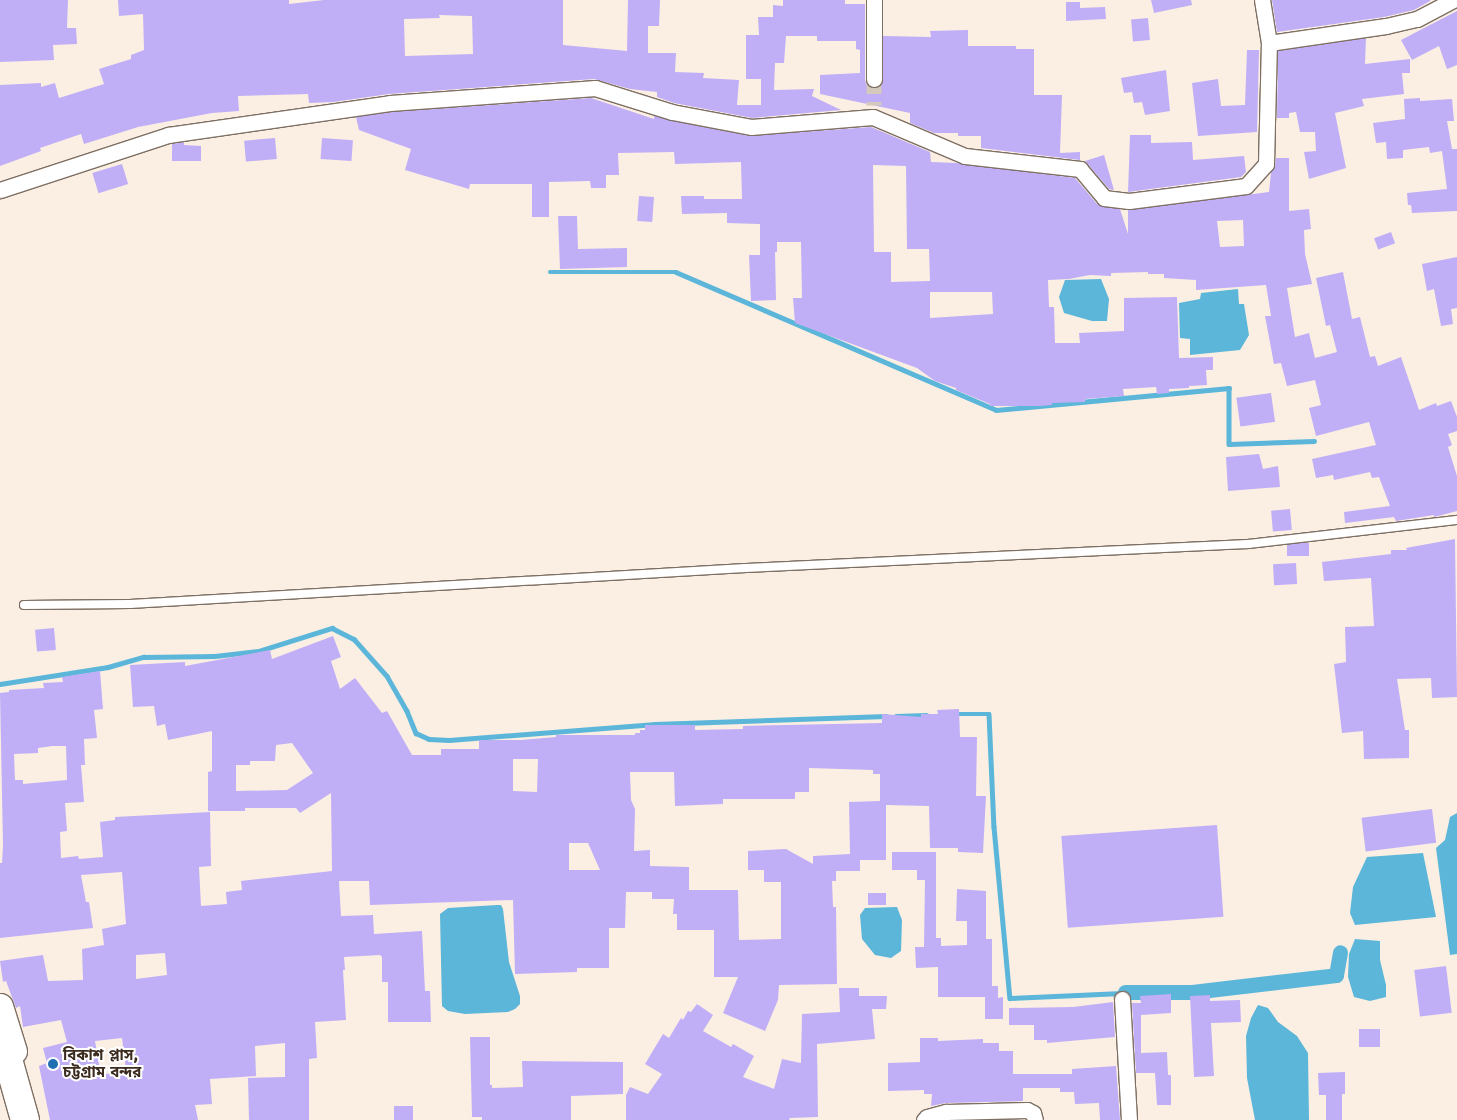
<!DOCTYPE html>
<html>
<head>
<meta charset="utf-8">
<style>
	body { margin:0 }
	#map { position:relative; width:1457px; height:1120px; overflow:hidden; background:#fbefe3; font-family:"Shantell Sans","Noto Sans Bengali",sans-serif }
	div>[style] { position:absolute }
	.water>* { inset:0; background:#5bb6d9 }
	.stream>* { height:4.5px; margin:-2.25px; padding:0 2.25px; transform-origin:2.25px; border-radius:2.25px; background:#5bb6d9 }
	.canal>* { height:15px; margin:-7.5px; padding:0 7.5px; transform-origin:7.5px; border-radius:7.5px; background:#5bb6d9 }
	.building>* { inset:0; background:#c0aef7; transform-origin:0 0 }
	.street-tunnel>* { height:15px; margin-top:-7.5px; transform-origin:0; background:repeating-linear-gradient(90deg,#d5c8bc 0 15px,transparent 0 23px) }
	.roads { filter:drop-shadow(1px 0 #7e6f63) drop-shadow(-1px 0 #7e6f63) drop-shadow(0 1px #7e6f63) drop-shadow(0 -1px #7e6f63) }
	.lane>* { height:8px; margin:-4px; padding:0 4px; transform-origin:4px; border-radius:4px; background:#fff }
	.street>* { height:15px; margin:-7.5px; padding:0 7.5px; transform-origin:7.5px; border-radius:7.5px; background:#fff }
	.primary>* { height:25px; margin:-12.5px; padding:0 12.5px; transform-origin:12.5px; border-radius:12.5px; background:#fff }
	.highway>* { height:28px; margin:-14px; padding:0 14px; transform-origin:14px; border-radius:14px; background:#fff }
	.dots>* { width:14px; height:14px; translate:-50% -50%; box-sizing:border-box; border:2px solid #fff; border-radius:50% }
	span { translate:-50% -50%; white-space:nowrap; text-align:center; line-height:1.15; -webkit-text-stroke:4px #fff; paint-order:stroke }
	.poi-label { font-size:15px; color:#3b2a1e; font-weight:700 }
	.left { translate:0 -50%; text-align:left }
</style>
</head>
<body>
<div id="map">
	<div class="water">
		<div style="clip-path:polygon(1101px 279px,1109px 299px,1107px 321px,1092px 321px,1064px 313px,1059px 297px,1065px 280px)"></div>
		<div style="clip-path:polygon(1238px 289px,1239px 304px,1244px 304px,1249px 335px,1240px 350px,1190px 355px,1190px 339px,1180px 338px,1179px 303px,1200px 299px,1201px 293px)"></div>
		<div style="clip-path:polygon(1457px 813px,1457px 954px,1450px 955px,1436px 848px,1445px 840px,1450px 817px)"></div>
		<div style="clip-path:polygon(1423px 853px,1436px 917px,1355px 925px,1350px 913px,1353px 887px,1367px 857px)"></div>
		<div style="clip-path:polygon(497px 905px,501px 905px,503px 909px,509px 962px,520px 996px,520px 1004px,515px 1009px,508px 1012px,465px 1014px,448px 1011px,442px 1006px,440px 914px,448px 908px)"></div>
		<div style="clip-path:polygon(897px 907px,902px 920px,901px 951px,891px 958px,875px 955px,862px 939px,860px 915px,865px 908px)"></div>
		<div style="clip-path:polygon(1355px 939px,1380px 941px,1380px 960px,1386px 985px,1386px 997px,1370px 1001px,1354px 997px,1348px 977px,1349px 954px)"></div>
		<div style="clip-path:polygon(1258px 1005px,1268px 1008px,1278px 1022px,1297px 1036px,1308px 1053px,1309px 1120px,1255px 1120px,1247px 1078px,1246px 1036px,1251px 1018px)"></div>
	</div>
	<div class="stream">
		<div style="left:550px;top:272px;width:126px"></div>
		<div style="left:676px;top:272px;width:348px;rotate:23.3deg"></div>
		<div style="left:996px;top:410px;width:234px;rotate:-5.4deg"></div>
		<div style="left:1229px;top:388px;width:56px;rotate:90deg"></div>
		<div style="left:1229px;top:444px;width:85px;rotate:-2deg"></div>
		<div style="left:0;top:684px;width:109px;rotate:-8.9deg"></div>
		<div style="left:108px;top:667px;width:37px;rotate:-16deg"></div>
		<div style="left:144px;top:657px;width:71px;rotate:-0.8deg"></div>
		<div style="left:215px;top:656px;width:44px;rotate:-6.5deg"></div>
		<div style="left:259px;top:651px;width:77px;rotate:-17.5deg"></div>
		<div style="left:332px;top:628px;width:25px;rotate:27deg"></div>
		<div style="left:354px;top:639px;width:50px;rotate:48.3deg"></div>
		<div style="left:387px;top:676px;width:40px;rotate:60.3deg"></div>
		<div style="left:407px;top:711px;width:24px;rotate:68deg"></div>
		<div style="left:416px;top:733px;width:14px;rotate:25deg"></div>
		<div style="left:429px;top:739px;width:20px;rotate:3deg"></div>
		<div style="left:449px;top:740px;width:207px;rotate:-4.4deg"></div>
		<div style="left:655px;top:724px;width:231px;rotate:-2deg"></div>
		<div style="left:954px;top:714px;width:35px"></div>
		<div style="left:989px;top:714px;width:113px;rotate:87.5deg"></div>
		<div style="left:994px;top:827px;width:172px;rotate:84.7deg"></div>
		<div style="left:1010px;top:998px;width:112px;rotate:-2.6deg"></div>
		<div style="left:896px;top:716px;width:30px;rotate:-2deg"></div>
	</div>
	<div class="canal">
		<div style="left:1125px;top:992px;width:67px"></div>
		<div style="left:1192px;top:992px;width:145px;rotate:-6.7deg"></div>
		<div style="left:1336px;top:975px;width:23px;rotate:-80deg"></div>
	</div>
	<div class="building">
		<div style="clip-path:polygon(0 0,68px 0,67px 28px,76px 28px,77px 44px,53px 45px,54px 60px,0 62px)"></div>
		<div style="clip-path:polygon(evenodd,118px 0,289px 0,289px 4px,324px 0,563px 0,563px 45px,627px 51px,628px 0,660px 0,659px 26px,648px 26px,648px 53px,676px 53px,675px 72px,704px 73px,703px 78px,739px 80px,737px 105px,761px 105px,761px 79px,746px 79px,746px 35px,759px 35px,758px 17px,773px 17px,773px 5px,783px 6px,783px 0,845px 0,845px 4px,865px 4px,865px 79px,866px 84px,874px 88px,879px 87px,883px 79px,883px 36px,931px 37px,930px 31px,968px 30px,968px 46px,1016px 46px,1016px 49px,1034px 49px,1034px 95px,1062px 95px,1060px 153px,1080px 152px,1080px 160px,981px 148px,981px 136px,958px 136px,958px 133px,934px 133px,910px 123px,910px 113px,820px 94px,820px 75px,860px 73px,860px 50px,856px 49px,856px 41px,817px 41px,817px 36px,786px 36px,784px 63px,775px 63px,774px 90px,814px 89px,812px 96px,841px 110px,752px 118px,674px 103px,657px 97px,657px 92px,630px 89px,594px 79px,389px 94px,333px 102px,309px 103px,308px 94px,238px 96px,239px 111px,212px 113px,138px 127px,84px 144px,81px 134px,40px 148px,41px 151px,0 166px,0 85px,41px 83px,41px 87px,55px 83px,59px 98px,104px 84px,99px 69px,131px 59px,131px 55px,144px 50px,143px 14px,119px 16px,118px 0,439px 15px,472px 16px,473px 54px,405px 56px,404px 19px,440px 18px,439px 15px)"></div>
		<div style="clip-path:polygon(1151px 0,1191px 0,1192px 5px,1154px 13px)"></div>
		<div style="clip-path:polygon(1272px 0,1430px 0,1430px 1px,1414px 10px,1384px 17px,1277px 32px)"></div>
		<div style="clip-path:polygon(1066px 2px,1080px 2px,1080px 8px,1105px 7px,1106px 19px,1066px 21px)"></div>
		<div style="clip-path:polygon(1457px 11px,1457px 65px,1447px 69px,1439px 46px,1412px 60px,1401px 40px)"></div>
		<div style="left:1148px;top:18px;width:22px;height:17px;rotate:85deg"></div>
		<div style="clip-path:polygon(1366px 38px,1365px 64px,1410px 59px,1410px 73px,1402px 73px,1404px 94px,1362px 99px,1364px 106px,1335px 113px,1346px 168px,1309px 179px,1304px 152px,1316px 151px,1315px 132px,1300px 132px,1296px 112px,1289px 113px,1289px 118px,1277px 118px,1278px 51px)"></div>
		<div style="clip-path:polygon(1247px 50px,1259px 50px,1257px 132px,1198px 136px,1192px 83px,1218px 79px,1221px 106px,1245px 105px)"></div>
		<div style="clip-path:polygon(1166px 70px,1170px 111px,1145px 115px,1142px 102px,1134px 103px,1132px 92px,1124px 93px,1121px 78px)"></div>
		<div style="clip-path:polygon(evenodd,591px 98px,654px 119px,654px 116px,749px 136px,871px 127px,930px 152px,931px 162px,957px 163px,1075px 178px,1097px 204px,1120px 209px,1128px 234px,1128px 210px,1269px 192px,1271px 173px,1275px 165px,1276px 158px,1289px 158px,1289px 211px,1309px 209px,1311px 229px,1304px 230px,1305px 254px,1312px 284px,1287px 288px,1295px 337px,1309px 333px,1315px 358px,1337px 352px,1330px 325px,1326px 326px,1316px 278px,1343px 272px,1352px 319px,1360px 317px,1370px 357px,1375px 356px,1378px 366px,1401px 357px,1419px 410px,1436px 403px,1437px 406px,1451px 401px,1457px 417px,1457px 431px,1448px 434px,1452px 445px,1448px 447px,1457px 476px,1457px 511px,1434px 517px,1434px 515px,1396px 521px,1394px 517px,1345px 523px,1344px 512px,1390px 506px,1379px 477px,1372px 478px,1370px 472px,1334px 480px,1333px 475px,1316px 478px,1312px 459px,1376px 445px,1369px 422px,1316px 436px,1309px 408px,1321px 405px,1315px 380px,1287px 386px,1281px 363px,1274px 364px,1265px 316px,1271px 316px,1266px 285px,1196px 290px,1196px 280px,1164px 278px,1164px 274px,1148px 274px,1148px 272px,1111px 273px,1111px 276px,1090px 275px,1069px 279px,1048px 280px,1049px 307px,1054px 307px,1055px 343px,1080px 343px,1079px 333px,1124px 331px,1124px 298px,1177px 297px,1179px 358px,1213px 357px,1213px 370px,1206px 370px,1207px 385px,1189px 386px,1189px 388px,1169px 389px,1169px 393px,1157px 394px,1156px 387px,1123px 389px,1124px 396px,1085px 399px,1085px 402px,1052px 403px,1052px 405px,1039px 406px,990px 406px,990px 404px,956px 390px,956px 388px,935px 381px,917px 368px,795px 323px,793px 298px,802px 298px,801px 242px,777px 242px,777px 252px,775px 252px,776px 300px,751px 301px,749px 255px,760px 255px,760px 224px,727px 223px,727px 213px,682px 214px,681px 196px,704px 196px,704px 199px,742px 199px,741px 162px,675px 164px,674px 152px,618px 153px,619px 175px,606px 175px,606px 188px,591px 188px,590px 181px,549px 182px,549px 217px,532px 217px,532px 184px,470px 184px,469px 189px,405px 170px,411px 149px,359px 130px,356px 117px,391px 112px,591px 98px,873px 165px,906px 166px,907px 249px,929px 249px,930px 281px,891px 282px,891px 252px,874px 252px,873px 165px,591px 98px,1243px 220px,1244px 246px,1220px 247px,1217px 221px,1243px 220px,591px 98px,930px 292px,992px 292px,993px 314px,930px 318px,930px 292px)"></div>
		<div style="clip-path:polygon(1420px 98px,1420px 101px,1452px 99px,1454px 121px,1447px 121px,1452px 149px,1457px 149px,1457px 211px,1412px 213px,1411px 205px,1408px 205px,1407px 193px,1447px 189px,1442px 151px,1430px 153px,1429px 147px,1403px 150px,1403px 158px,1387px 159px,1386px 142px,1376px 143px,1373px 123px,1405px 119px,1404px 99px)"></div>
		<div style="clip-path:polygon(1130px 135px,1151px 135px,1151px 143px,1192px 142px,1193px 160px,1244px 156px,1246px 172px,1241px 177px,1128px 192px)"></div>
		<div style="left:275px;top:138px;width:21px;height:31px;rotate:85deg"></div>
		<div style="left:322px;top:138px;width:31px;height:21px;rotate:4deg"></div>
		<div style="clip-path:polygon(184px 142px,184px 145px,201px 146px,201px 161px,172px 161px,172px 144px)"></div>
		<div style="clip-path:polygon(1104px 155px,1114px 190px,1109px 189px,1085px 161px)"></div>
		<div style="left:122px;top:164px;width:21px;height:31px;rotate:73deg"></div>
		<div style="left:639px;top:196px;width:15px;height:25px;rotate:4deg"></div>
		<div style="clip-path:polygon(558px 216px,577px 216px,578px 249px,627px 248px,627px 267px,560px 269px)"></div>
		<div style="left:1391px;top:232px;width:12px;height:18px;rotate:70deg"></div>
		<div style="clip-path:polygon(1457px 257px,1457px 308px,1451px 309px,1453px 324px,1441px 326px,1434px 289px,1427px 291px,1422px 264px)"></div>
		<div style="left:1271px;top:393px;width:29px;height:35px;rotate:82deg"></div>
		<div style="clip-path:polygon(1259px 454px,1263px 469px,1278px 466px,1280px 487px,1228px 491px,1226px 457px)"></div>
		<div style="left:1290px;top:509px;width:21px;height:19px;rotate:85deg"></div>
		<div style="clip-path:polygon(1455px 539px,1457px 697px,1432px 698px,1431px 678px,1397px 679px,1405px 730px,1409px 730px,1409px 758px,1364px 759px,1363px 731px,1342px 733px,1334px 664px,1346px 662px,1345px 627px,1374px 626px,1371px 578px,1324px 581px,1322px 562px,1391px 554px,1391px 550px,1407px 550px,1406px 548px)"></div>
		<div style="left:1309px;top:543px;width:13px;height:22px;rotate:90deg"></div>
		<div style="left:1296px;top:563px;width:21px;height:23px;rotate:87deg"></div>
		<div style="left:54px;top:628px;width:22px;height:19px;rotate:85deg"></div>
		<div style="clip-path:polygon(evenodd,333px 636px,341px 657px,331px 661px,340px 689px,355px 678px,382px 713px,387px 711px,412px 755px,441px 755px,441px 749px,479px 749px,479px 740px,521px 740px,556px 737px,556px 735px,635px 735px,635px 733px,640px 733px,640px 730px,645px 730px,645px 725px,695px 725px,695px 730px,743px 729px,743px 726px,882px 723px,882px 714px,921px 717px,921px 714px,938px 714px,937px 710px,959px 709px,960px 737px,977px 737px,976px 796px,986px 796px,983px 853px,958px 852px,958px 848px,930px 848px,929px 806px,886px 805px,886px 860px,860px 860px,860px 871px,836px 871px,836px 881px,832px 881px,833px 907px,836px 907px,837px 984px,779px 985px,778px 1000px,765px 1031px,723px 1013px,738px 977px,714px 977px,714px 930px,677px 930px,677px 914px,673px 914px,674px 899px,652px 899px,652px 892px,626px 892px,625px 928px,609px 928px,609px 968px,577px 968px,577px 972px,515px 974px,513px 900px,370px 905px,369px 881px,339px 881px,341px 916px,373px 915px,374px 934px,422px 931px,425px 991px,430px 991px,431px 1022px,388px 1022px,388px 982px,382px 982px,382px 957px,380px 955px,344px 957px,345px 970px,343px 970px,346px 1020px,315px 1022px,317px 1058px,309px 1059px,309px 1120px,249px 1120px,248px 1078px,285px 1077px,285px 1043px,255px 1046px,256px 1076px,210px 1079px,212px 1104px,195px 1105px,198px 1120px,50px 1120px,39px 1066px,47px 1063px,43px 1048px,67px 1042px,61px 1020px,23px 1027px,20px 1006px,16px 1008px,6px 981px,3px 982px,0 961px,43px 955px,48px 981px,83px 980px,82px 949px,104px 945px,102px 929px,126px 924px,122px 872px,81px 875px,86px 902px,89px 902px,93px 928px,0 938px,0 863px,2px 863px,3px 845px,0 693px,9px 692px,9px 690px,44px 688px,43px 683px,63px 682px,62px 677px,100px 671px,103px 709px,94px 710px,97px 738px,84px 739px,85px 765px,81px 765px,84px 802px,65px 803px,67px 831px,60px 832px,61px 858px,78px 856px,79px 859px,103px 857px,100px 822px,115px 820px,115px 817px,210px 812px,211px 866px,199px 867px,201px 906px,227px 904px,226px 892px,242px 890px,241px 881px,332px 871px,331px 793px,300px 813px,296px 808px,245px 808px,245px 811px,208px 811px,208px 772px,212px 771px,212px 731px,168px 740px,165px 724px,157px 726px,154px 706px,133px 707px,130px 665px,185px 662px,185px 666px,270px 650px,272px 659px,333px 636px,292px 743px,313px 773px,287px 790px,236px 791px,236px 765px,250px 765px,250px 761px,275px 761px,276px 745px,292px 743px,333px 636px,52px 746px,66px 746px,67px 780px,23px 784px,23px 780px,15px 780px,14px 754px,38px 753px,38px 748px,52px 746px,333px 636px,513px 759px,538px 759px,537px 792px,513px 791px,513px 759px,333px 636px,809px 768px,873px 770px,873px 774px,880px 774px,880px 801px,849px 802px,850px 854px,813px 856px,813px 864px,786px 849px,748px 851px,748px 870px,764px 870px,764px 882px,781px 882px,781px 939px,739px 940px,738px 890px,689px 890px,689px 867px,650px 866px,650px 850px,634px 851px,635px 809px,631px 800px,630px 772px,674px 772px,675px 806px,698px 805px,723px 804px,723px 799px,795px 799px,795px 792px,809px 792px,809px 768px,333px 636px,569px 843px,588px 843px,600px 870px,569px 870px,569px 843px,333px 636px,165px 953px,167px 975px,136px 979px,136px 955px,165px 953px,333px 636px,122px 1038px,126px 1070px,101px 1075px,95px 1041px,122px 1038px)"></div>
		<div style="left:1432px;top:809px;width:34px;height:71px;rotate:83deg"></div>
		<div style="left:1217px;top:825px;width:92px;height:156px;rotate:86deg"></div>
		<div style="clip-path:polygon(892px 852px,936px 852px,936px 938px,941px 938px,941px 946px,967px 945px,967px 921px,956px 921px,957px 889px,986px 891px,986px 939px,992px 939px,992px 986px,998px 986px,998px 998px,1003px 997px,1003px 1019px,985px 1019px,985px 997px,938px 997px,938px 967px,916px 968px,915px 947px,924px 947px,925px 880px,917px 880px,917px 870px,892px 870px)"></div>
		<div style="left:868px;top:893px;width:18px;height:12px"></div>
		<div style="left:1446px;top:966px;width:47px;height:32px;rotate:83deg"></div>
		<div style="clip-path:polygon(839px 988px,859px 988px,859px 996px,887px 996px,886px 1009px,872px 1009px,875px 1039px,817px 1044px,818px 1117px,790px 1118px,789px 1120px,626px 1120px,626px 1095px,630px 1087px,648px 1094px,662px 1074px,645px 1064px,663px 1034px,669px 1038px,681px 1018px,683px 1020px,688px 1011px,691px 1012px,697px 1004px,713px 1015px,703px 1031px,731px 1047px,733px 1044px,754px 1056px,743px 1077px,774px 1089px,782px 1059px,801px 1063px,802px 1014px,840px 1012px)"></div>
		<div style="clip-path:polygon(1171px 994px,1171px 1013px,1141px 1015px,1141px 1053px,1167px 1052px,1168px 1075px,1171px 1075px,1171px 1105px,1157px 1105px,1155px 1073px,1136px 1073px,1132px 1003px,1141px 1003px,1140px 996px)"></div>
		<div style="clip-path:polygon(1210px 995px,1210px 1001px,1240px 1000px,1241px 1022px,1211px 1023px,1214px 1076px,1194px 1077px,1190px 996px)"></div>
		<div style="clip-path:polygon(1113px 1002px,1115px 1037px,1047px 1043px,1047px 1040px,1034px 1040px,1034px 1025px,1009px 1025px,1009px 1008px,1073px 1007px)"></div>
		<div style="left:1359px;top:1029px;width:21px;height:18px"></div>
		<div style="clip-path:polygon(470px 1037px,490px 1037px,490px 1085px,492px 1085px,492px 1088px,523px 1087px,522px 1061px,623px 1062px,623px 1094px,571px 1096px,571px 1120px,482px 1120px,482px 1117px,472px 1117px)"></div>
		<div style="clip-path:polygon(920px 1038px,938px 1038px,938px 1041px,983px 1039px,983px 1043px,999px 1043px,999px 1051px,1013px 1051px,1013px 1074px,1072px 1074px,1072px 1069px,1116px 1066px,1120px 1120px,1100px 1120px,1099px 1103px,1075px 1104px,1074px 1092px,1060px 1092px,1060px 1088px,1023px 1088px,1023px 1101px,946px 1103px,931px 1106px,932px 1094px,924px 1094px,924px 1090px,888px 1091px,888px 1063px,920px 1062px)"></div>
		<div style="clip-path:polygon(1345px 1072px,1345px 1094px,1342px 1094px,1342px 1120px,1326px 1120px,1326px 1095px,1319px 1095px,1318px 1073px)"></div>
		<div style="left:394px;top:1106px;width:19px;height:14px"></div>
	</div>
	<div class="street-tunnel">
		<div style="left:874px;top:79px;width:26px;rotate:90deg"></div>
	</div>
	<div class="roads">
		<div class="lane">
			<div style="left:24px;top:605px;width:106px;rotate:-0.5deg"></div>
			<div style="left:130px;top:604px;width:616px;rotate:-3.35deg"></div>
			<div style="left:745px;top:568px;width:504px;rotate:-2.73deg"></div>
			<div style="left:1248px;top:544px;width:210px;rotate:-6.6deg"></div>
		</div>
		<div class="street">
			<div style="left:1269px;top:43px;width:118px;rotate:-8.3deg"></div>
			<div style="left:1386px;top:26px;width:32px;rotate:-13deg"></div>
			<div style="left:1417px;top:19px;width:41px;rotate:-27.8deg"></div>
			<div style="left:874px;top:79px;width:79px;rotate:-90deg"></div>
			<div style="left:0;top:190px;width:177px;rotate:-18.1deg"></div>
			<div style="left:168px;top:135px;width:224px;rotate:-8.2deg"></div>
			<div style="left:390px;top:103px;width:206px;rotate:-4.2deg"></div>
			<div style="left:595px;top:88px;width:81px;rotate:17.3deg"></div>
			<div style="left:672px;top:112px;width:80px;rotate:10.8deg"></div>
			<div style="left:751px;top:127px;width:122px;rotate:-4.7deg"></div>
			<div style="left:873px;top:117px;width:100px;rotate:23deg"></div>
			<div style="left:965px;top:156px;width:116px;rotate:6.4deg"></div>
			<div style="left:1080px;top:169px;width:38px;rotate:50deg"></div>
			<div style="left:1104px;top:198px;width:25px;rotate:7deg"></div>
			<div style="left:1129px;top:201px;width:118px;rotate:-7.3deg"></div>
			<div style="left:1246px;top:186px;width:30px;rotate:-48deg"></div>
			<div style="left:1266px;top:164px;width:121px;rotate:-88.6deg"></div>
			<div style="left:1269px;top:43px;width:44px;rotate:-99.2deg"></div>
			<div style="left:1122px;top:999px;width:121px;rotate:86.7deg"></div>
			<div style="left:924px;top:1120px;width:4px;rotate:-45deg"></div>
			<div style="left:927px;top:1117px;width:20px;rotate:-15deg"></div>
			<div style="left:946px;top:1112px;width:81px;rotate:-1.4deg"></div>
			<div style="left:1027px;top:1110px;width:7px;rotate:27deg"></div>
			<div style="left:1033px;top:1113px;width:7px;rotate:74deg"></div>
		</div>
		<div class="primary">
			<div style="left:0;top:1006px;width:47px;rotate:72.7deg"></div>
		</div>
		<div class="highway">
			<div style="left:0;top:1031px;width:92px;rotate:74.3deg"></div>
		</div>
	</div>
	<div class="dots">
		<div style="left:53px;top:1064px;background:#1f6fb2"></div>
	</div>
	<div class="poi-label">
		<span class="left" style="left:63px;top:1064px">বিকাশ প্লাস,<br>চট্টগ্রাম বন্দর</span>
	</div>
</div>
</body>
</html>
